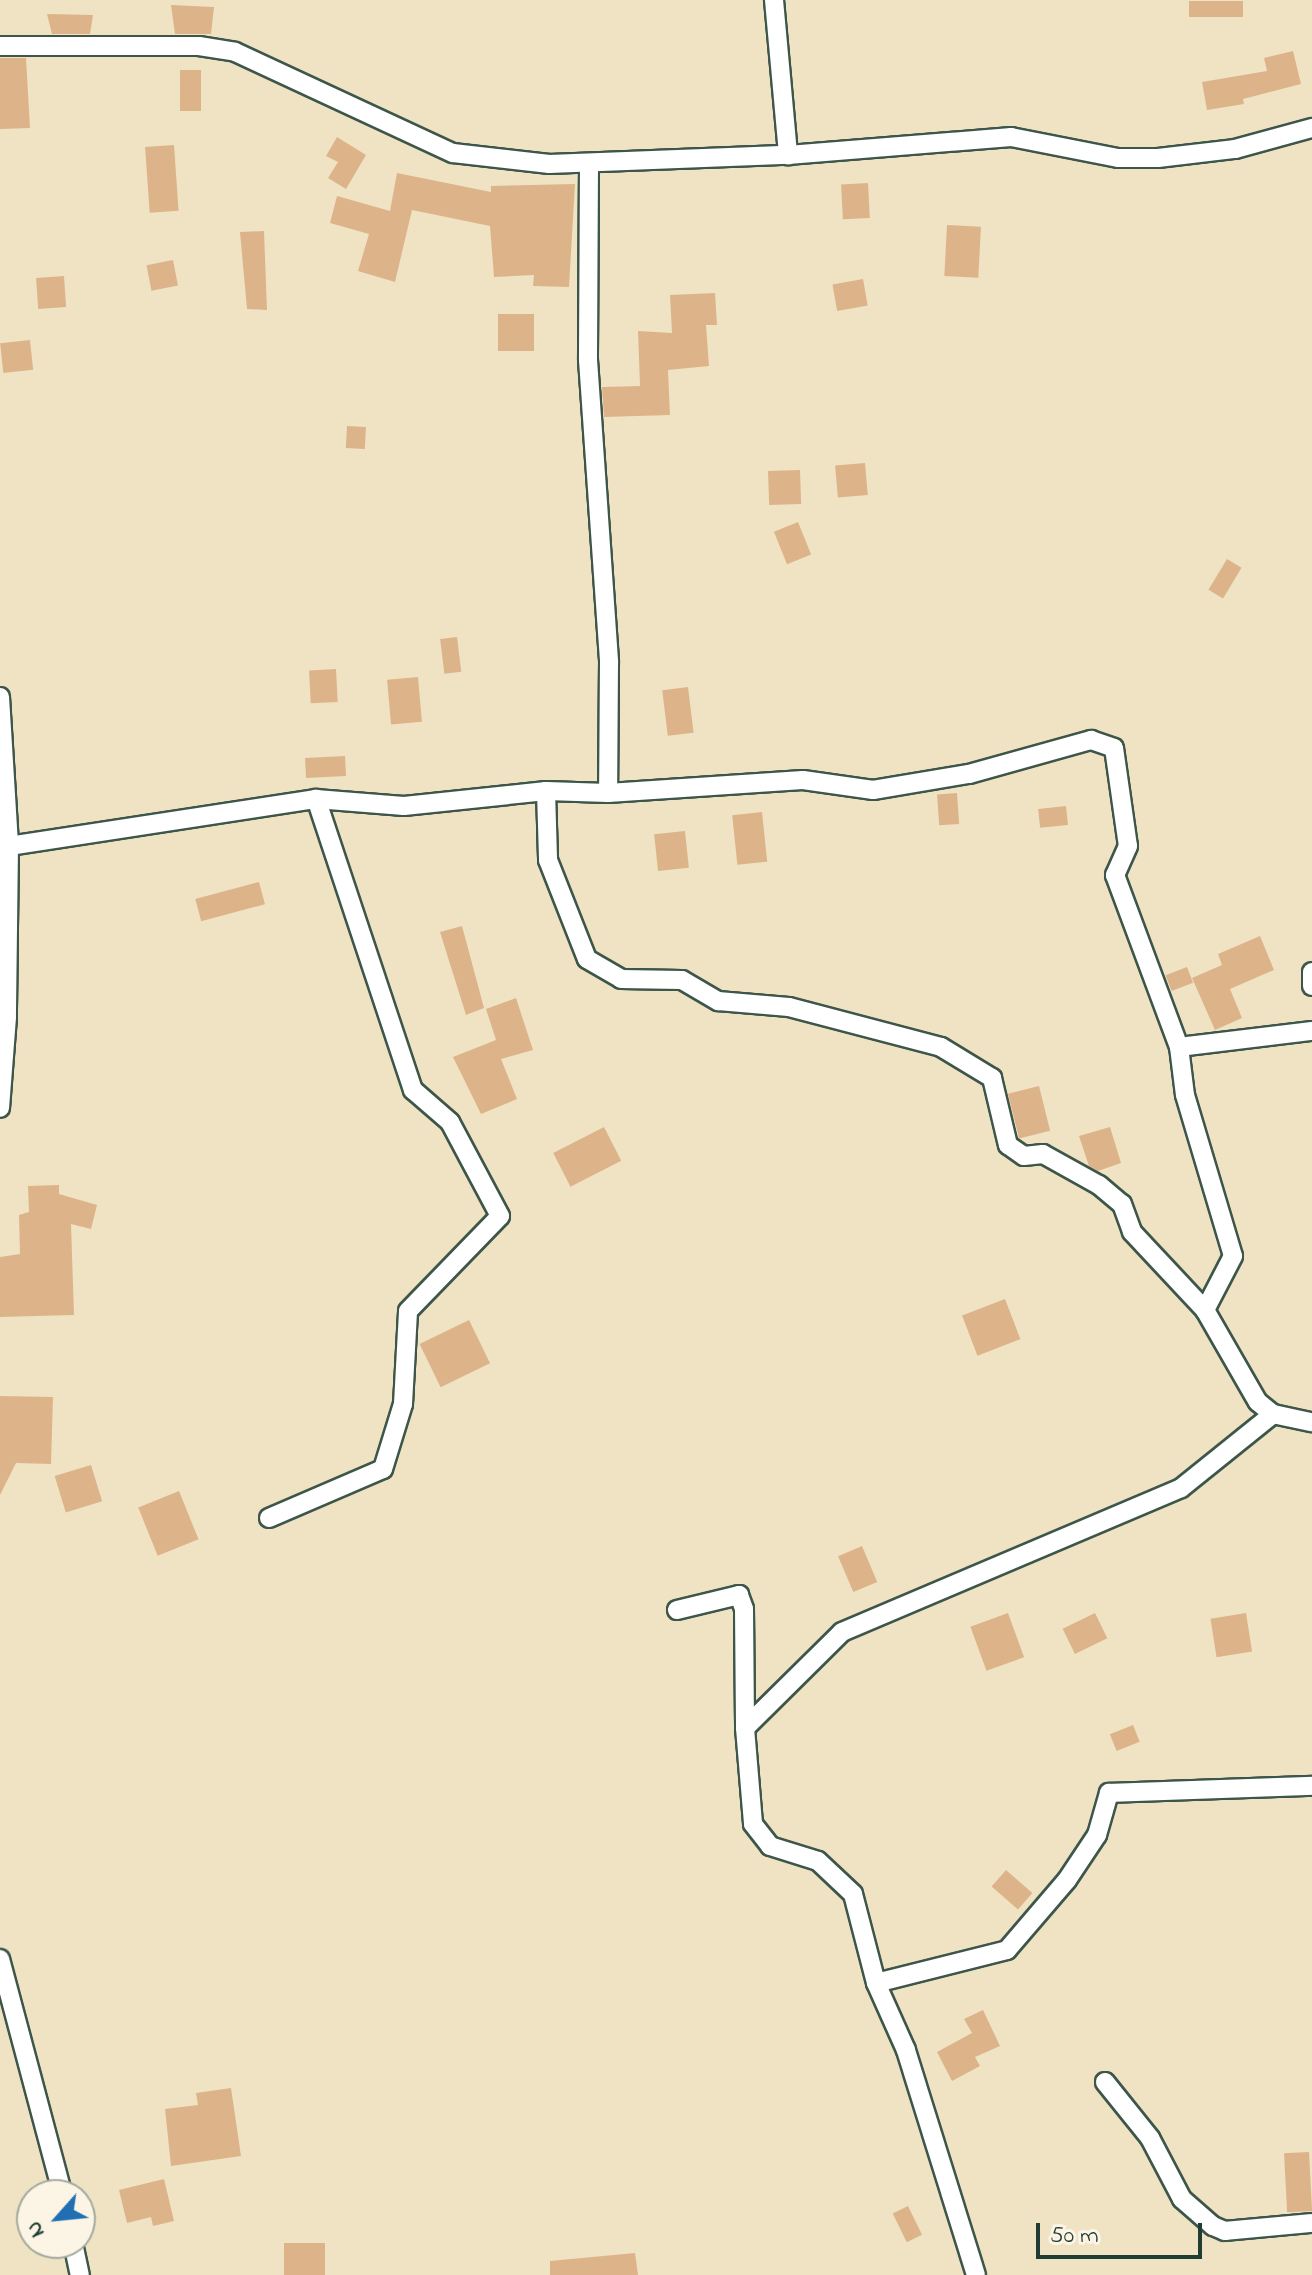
<!DOCTYPE html>
<html>
<head>
<meta charset="utf-8">
<style>
	body { margin:0 }
	#map { position:relative; width:1312px; height:2275px; overflow:hidden; background:#efe3c4; font-family:"Indie Flower",sans-serif }
	div>[style] { position:absolute }
	.building>* { inset:0; background:#ddb48a; transform-origin:0 0 }
	.roads { filter:drop-shadow(2px 0 #3e564a) drop-shadow(-2px 0 #3e564a) drop-shadow(0 2px #3e564a) drop-shadow(0 -2px #3e564a) }
	.minor>* { height:18px; margin:-9px; padding:0 9px; transform-origin:9px; border-radius:9px; background:#fff }
	span { translate:-50% -50%; white-space:nowrap; text-align:center; line-height:1.15; -webkit-text-stroke:7px #fcf5e5; paint-order:stroke }
	.north { position:absolute; left:16px; top:2179px; width:80px; height:80px; box-sizing:border-box; background:#fcf5e5; border:2px solid #a4ab9e; border-radius:50%; rotate:243deg; font-size:22px; font-weight:700; line-height:32px; text-align:center; color:#1f3d34 }
	.north::after { content:''; display:block; margin:auto; width:28px; height:36px; background:#1f6fb2; clip-path:polygon(50% 0,100% 100%,50% 72%,0 100%) }
	.scale { position:absolute; left:1036px; top:2223px; width:166px; height:36px; box-sizing:border-box; border:4px solid #1f3d34; border-top:0; padding-left:10px; font-size:24px; line-height:28px; white-space:nowrap; color:#1f3d34; -webkit-text-stroke:6px #fcf5e5; paint-order:stroke }
</style>
</head>
<body>
<div id="map">
	<div class="building">
		<div style="left:1243px;top:1px;width:16px;height:54px;rotate:90deg"></div>
		<div style="clip-path:polygon(171px 5px,214px 7px,211px 34px,175px 34px)"></div>
		<div style="clip-path:polygon(47px 14px,93px 15px,90px 34px,52px 34px)"></div>
		<div style="clip-path:polygon(1293px 51px,1301px 84px,1243px 99px,1244px 104px,1207px 110px,1202px 82px,1267px 71px,1264px 58px)"></div>
		<div style="clip-path:polygon(0 58px,26px 58px,30px 128px,0 129px)"></div>
		<div style="left:180px;top:70px;width:21px;height:41px"></div>
		<div style="clip-path:polygon(337px 137px,366px 155px,346px 189px,328px 178px,338px 162px,326px 156px)"></div>
		<div style="left:174px;top:145px;width:66px;height:29px;rotate:86deg"></div>
		<div style="clip-path:polygon(397px 173px,491px 192px,491px 186px,575px 184px,569px 287px,533px 286px,534px 275px,494px 277px,490px 226px,412px 210px,395px 282px,358px 271px,369px 234px,330px 223px,337px 196px,390px 211px)"></div>
		<div style="left:868px;top:183px;width:35px;height:27px;rotate:87deg"></div>
		<div style="left:947px;top:225px;width:34px;height:51px;rotate:3deg"></div>
		<div style="clip-path:polygon(264px 231px,267px 310px,247px 309px,240px 232px)"></div>
		<div style="left:173px;top:260px;width:26px;height:27px;rotate:79deg"></div>
		<div style="left:64px;top:276px;width:31px;height:28px;rotate:86deg"></div>
		<div style="left:863px;top:279px;width:27px;height:31px;rotate:80deg"></div>
		<div style="clip-path:polygon(715px 293px,717px 325px,706px 325px,709px 366px,668px 370px,670px 415px,604px 417px,602px 387px,640px 386px,638px 331px,672px 333px,670px 295px)"></div>
		<div style="left:498px;top:314px;width:36px;height:37px"></div>
		<div style="left:30px;top:340px;width:30px;height:30px;rotate:84deg"></div>
		<div style="left:347px;top:426px;width:19px;height:22px;rotate:3deg"></div>
		<div style="left:865px;top:463px;width:32px;height:30px;rotate:85deg"></div>
		<div style="left:800px;top:470px;width:34px;height:32px;rotate:88deg"></div>
		<div style="left:798px;top:522px;width:35px;height:26px;rotate:68deg"></div>
		<div style="left:1227px;top:559px;width:17px;height:36px;rotate:31deg"></div>
		<div style="left:457px;top:637px;width:35px;height:17px;rotate:83deg"></div>
		<div style="left:336px;top:669px;width:33px;height:27px;rotate:87deg"></div>
		<div style="left:418px;top:677px;width:45px;height:31px;rotate:85deg"></div>
		<div style="left:688px;top:687px;width:46px;height:26px;rotate:83deg"></div>
		<div style="left:345px;top:756px;width:20px;height:40px;rotate:87deg"></div>
		<div style="left:957px;top:793px;width:31px;height:20px;rotate:86deg"></div>
		<div style="left:1066px;top:806px;width:19px;height:28px;rotate:84deg"></div>
		<div style="left:762px;top:812px;width:50px;height:30px;rotate:84deg"></div>
		<div style="left:685px;top:831px;width:37px;height:31px;rotate:84deg"></div>
		<div style="left:259px;top:882px;width:23px;height:66px;rotate:75deg"></div>
		<div style="clip-path:polygon(462px 926px,484px 1008px,466px 1015px,440px 932px)"></div>
		<div style="clip-path:polygon(1260px 936px,1274px 970px,1230px 989px,1242px 1018px,1215px 1030px,1192px 978px,1222px 965px,1218px 954px)"></div>
		<div style="left:1187px;top:967px;width:17px;height:23px;rotate:69deg"></div>
		<div style="clip-path:polygon(516px 998px,533px 1050px,501px 1059px,517px 1099px,481px 1114px,453px 1057px,496px 1040px,486px 1009px)"></div>
		<div style="left:1039px;top:1086px;width:46px;height:32px;rotate:76deg"></div>
		<div style="left:604px;top:1127px;width:38px;height:57px;rotate:63deg"></div>
		<div style="clip-path:polygon(1110px 1127px,1121px 1163px,1098px 1171px,1089px 1166px,1079px 1136px)"></div>
		<div style="clip-path:polygon(59px 1185px,59px 1194px,97px 1205px,91px 1229px,71px 1224px,74px 1315px,0 1317px,0 1257px,20px 1254px,19px 1215px,29px 1212px,28px 1186px)"></div>
		<div style="left:1005px;top:1299px;width:43px;height:46px;rotate:69deg"></div>
		<div style="left:469px;top:1320px;width:48px;height:55px;rotate:64deg"></div>
		<div style="clip-path:polygon(0 1396px,53px 1397px,51px 1464px,16px 1463px,0 1495px)"></div>
		<div style="left:91px;top:1465px;width:38px;height:38px;rotate:73deg"></div>
		<div style="left:179px;top:1491px;width:52px;height:44px;rotate:68deg"></div>
		<div style="left:862px;top:1546px;width:39px;height:26px;rotate:67deg"></div>
		<div style="left:1008px;top:1613px;width:47px;height:40px;rotate:70deg"></div>
		<div style="left:1095px;top:1613px;width:28px;height:36px;rotate:64deg"></div>
		<div style="left:1246px;top:1613px;width:39px;height:36px;rotate:81deg"></div>
		<div style="left:1133px;top:1725px;width:18px;height:25px;rotate:68deg"></div>
		<div style="left:1006px;top:1870px;width:35px;height:22px;rotate:41deg"></div>
		<div style="clip-path:polygon(983px 2010px,1000px 2046px,975px 2057px,980px 2066px,952px 2081px,937px 2052px,972px 2033px,964px 2019px)"></div>
		<div style="clip-path:polygon(231px 2088px,241px 2156px,171px 2166px,165px 2109px,198px 2105px,196px 2093px)"></div>
		<div style="left:1309px;top:2152px;width:59px;height:25px;rotate:87deg"></div>
		<div style="clip-path:polygon(164px 2179px,174px 2221px,153px 2226px,151px 2217px,127px 2223px,119px 2190px)"></div>
		<div style="left:908px;top:2206px;width:32px;height:17px;rotate:64deg"></div>
		<div style="left:325px;top:2243px;width:32px;height:41px;rotate:90deg"></div>
		<div style="clip-path:polygon(635px 2253px,638px 2275px,550px 2275px,550px 2261px)"></div>
	</div>
	<div class="roads">
		<div class="minor">
			<div style="left:774px;top:0;width:156px;rotate:84.8deg"></div>
			<div style="left:0;top:46px;width:199px"></div>
			<div style="left:199px;top:46px;width:36px;rotate:9deg"></div>
			<div style="left:235px;top:52px;width:240px;rotate:24.9deg"></div>
			<div style="left:453px;top:153px;width:97px;rotate:6.5deg"></div>
			<div style="left:549px;top:164px;width:239px;rotate:-2.2deg"></div>
			<div style="left:788px;top:155px;width:224px;rotate:-4.6deg"></div>
			<div style="left:1011px;top:137px;width:109px;rotate:11.1deg"></div>
			<div style="left:1118px;top:158px;width:40px"></div>
			<div style="left:1158px;top:158px;width:78px;rotate:-6.7deg"></div>
			<div style="left:1235px;top:149px;width:80px;rotate:-15.3deg"></div>
			<div style="left:589px;top:163px;width:197px;rotate:90.3deg"></div>
			<div style="left:588px;top:360px;width:303px;rotate:86deg"></div>
			<div style="left:609px;top:662px;width:131px;rotate:90.4deg"></div>
			<div style="left:0;top:697px;width:149px;rotate:86.5deg"></div>
			<div style="left:9px;top:846px;width:171px;rotate:90.7deg"></div>
			<div style="left:7px;top:1017px;width:91px;rotate:94.4deg"></div>
			<div style="left:546px;top:791px;width:69px;rotate:88.3deg"></div>
			<div style="left:548px;top:860px;width:106px;rotate:68.5deg"></div>
			<div style="left:587px;top:959px;width:39px;rotate:30deg"></div>
			<div style="left:621px;top:979px;width:61px;rotate:0.9deg"></div>
			<div style="left:682px;top:980px;width:42px;rotate:30.3deg"></div>
			<div style="left:718px;top:1001px;width:71px;rotate:4.8deg"></div>
			<div style="left:789px;top:1007px;width:157px;rotate:14.7deg"></div>
			<div style="left:941px;top:1047px;width:60px;rotate:31.3deg"></div>
			<div style="left:992px;top:1078px;width:69px;rotate:76.6deg"></div>
			<div style="left:1008px;top:1145px;width:19px;rotate:35deg"></div>
			<div style="left:1024px;top:1156px;width:19px;rotate:-6deg"></div>
			<div style="left:1043px;top:1154px;width:64px;rotate:29deg"></div>
			<div style="left:1099px;top:1185px;width:30px;rotate:40deg"></div>
			<div style="left:1122px;top:1204px;width:30px;rotate:70deg"></div>
			<div style="left:1132px;top:1232px;width:107px;rotate:46.9deg"></div>
			<div style="left:9px;top:846px;width:311px;rotate:-8.7deg"></div>
			<div style="left:316px;top:799px;width:88px;rotate:4.5deg"></div>
			<div style="left:404px;top:806px;width:143px;rotate:-6deg"></div>
			<div style="left:546px;top:791px;width:62px;rotate:1.8deg"></div>
			<div style="left:608px;top:793px;width:195px;rotate:-3.8deg"></div>
			<div style="left:803px;top:780px;width:71px;rotate:8.1deg"></div>
			<div style="left:873px;top:790px;width:97px;rotate:-9.5deg"></div>
			<div style="left:969px;top:774px;width:127px;rotate:-15.6deg"></div>
			<div style="left:1091px;top:740px;width:24px;rotate:19deg"></div>
			<div style="left:1114px;top:748px;width:99px;rotate:81.9deg"></div>
			<div style="left:1128px;top:846px;width:32px;rotate:114deg"></div>
			<div style="left:1115px;top:875px;width:184px;rotate:69.6deg"></div>
			<div style="left:1179px;top:1047px;width:48px;rotate:82.9deg"></div>
			<div style="left:1185px;top:1095px;width:168px;rotate:73.4deg"></div>
			<div style="left:1233px;top:1256px;width:61px;rotate:117.4deg"></div>
			<div style="left:1205px;top:1310px;width:106px;rotate:60.1deg"></div>
			<div style="left:1258px;top:1402px;width:19px;rotate:39deg"></div>
			<div style="left:1273px;top:1414px;width:40px;rotate:12deg"></div>
			<div style="left:1312px;top:972px;width:14px;rotate:90deg"></div>
			<div style="left:1179px;top:1047px;width:134px;rotate:-6.9deg"></div>
			<div style="left:269px;top:1518px;width:124px;rotate:-23.3deg"></div>
			<div style="left:383px;top:1469px;width:68px;rotate:-72.9deg"></div>
			<div style="left:403px;top:1404px;width:93px;rotate:-86.9deg"></div>
			<div style="left:408px;top:1311px;width:132px;rotate:-45.9deg"></div>
			<div style="left:500px;top:1216px;width:106px;rotate:-118deg"></div>
			<div style="left:450px;top:1122px;width:49px;rotate:-139.1deg"></div>
			<div style="left:413px;top:1090px;width:307px;rotate:-108.4deg"></div>
			<div style="left:677px;top:1610px;width:64px;rotate:-13.6deg"></div>
			<div style="left:739px;top:1595px;width:15px;rotate:70deg"></div>
			<div style="left:744px;top:1609px;width:119px;rotate:89.5deg"></div>
			<div style="left:745px;top:1728px;width:96px;rotate:85.2deg"></div>
			<div style="left:753px;top:1824px;width:28px;rotate:52deg"></div>
			<div style="left:770px;top:1846px;width:50px;rotate:17.4deg"></div>
			<div style="left:818px;top:1861px;width:48px;rotate:43.3deg"></div>
			<div style="left:853px;top:1894px;width:92px;rotate:75.5deg"></div>
			<div style="left:745px;top:1728px;width:136px;rotate:-44.7deg"></div>
			<div style="left:842px;top:1632px;width:368px;rotate:-23deg"></div>
			<div style="left:1181px;top:1488px;width:118px;rotate:-38.8deg"></div>
			<div style="left:0;top:1959px;width:244px;rotate:75.1deg"></div>
			<div style="left:1105px;top:2082px;width:72px;rotate:51.2deg"></div>
			<div style="left:1150px;top:2138px;width:69px;rotate:62.3deg"></div>
			<div style="left:1182px;top:2199px;width:41px;rotate:41.1deg"></div>
			<div style="left:1213px;top:2226px;width:13px;rotate:23deg"></div>
			<div style="left:1225px;top:2231px;width:87px;rotate:-5.3deg"></div>
			<div style="left:73px;top:2243px;width:33px;rotate:78deg"></div>
			<div style="left:976px;top:2275px;width:236px;rotate:-107.3deg"></div>
			<div style="left:906px;top:2050px;width:73px;rotate:-114.1deg"></div>
			<div style="left:876px;top:1983px;width:135px;rotate:-14.1deg"></div>
			<div style="left:1007px;top:1950px;width:92px;rotate:-49.4deg"></div>
			<div style="left:1067px;top:1880px;width:54px;rotate:-56.3deg"></div>
			<div style="left:1097px;top:1835px;width:44px;rotate:-74.1deg"></div>
			<div style="left:1109px;top:1793px;width:203px;rotate:-2deg"></div>
		</div>
	</div>
	<div class="north">N</div>
	<div class="scale">50 m</div>
</div>
</body>
</html>
